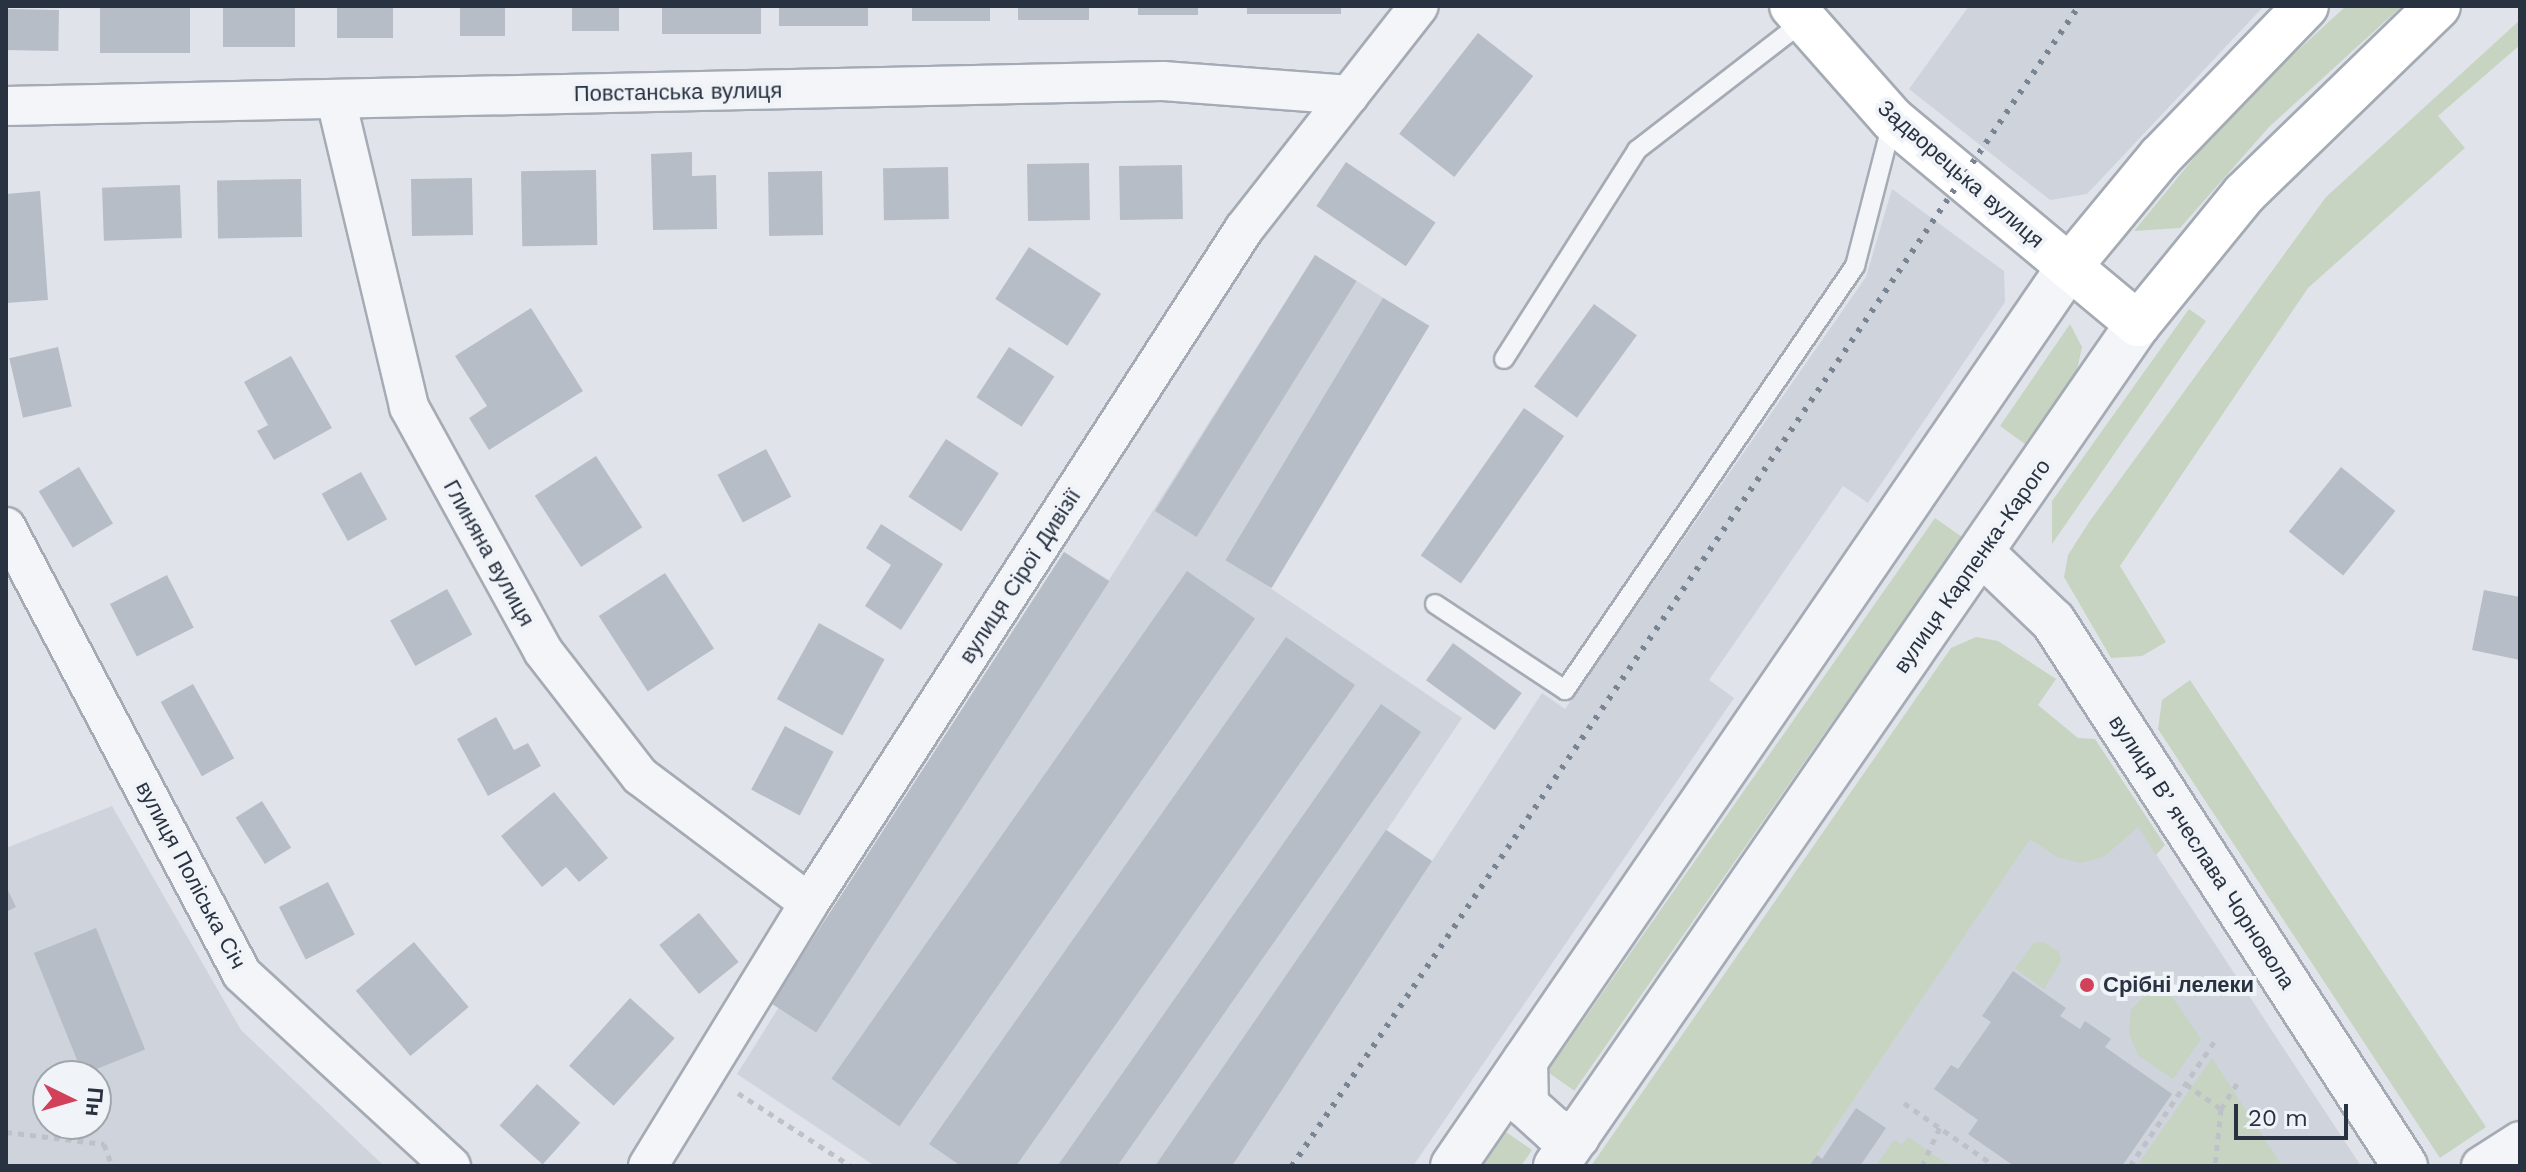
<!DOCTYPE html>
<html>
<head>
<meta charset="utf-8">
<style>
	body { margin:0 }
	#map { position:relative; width:2526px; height:1172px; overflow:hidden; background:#e0e4ea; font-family:"Work Sans",sans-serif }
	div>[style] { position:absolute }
	.built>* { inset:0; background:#ced3dc }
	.green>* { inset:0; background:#c6d4c1; transform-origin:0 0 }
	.building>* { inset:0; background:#b7bdc6; transform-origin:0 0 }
	.path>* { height:5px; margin-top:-2.5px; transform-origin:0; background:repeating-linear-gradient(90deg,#bec2c8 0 6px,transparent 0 12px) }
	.roads { filter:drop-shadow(2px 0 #a5abb4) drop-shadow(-2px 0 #a5abb4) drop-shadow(0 2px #a5abb4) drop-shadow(0 -2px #a5abb4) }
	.service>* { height:18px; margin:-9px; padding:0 9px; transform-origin:9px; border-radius:9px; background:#f3f5f8 }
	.minor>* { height:38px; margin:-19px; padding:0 19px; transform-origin:19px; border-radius:19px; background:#f3f5f8 }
	.tertiary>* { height:44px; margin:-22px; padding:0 22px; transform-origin:22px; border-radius:22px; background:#f3f5f8 }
	.secondary>* { height:44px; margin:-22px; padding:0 22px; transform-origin:22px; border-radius:22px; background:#fff }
	.rail>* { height:6px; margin-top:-3px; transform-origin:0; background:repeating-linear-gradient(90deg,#798493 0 4px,transparent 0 12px) }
	.dots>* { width:22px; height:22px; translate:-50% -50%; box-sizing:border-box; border:4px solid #f0f3f7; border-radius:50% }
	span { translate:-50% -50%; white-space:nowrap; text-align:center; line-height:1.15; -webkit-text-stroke:8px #f0f3f7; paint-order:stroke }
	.street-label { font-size:22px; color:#283241 }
	.poi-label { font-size:22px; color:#283241; font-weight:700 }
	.left { translate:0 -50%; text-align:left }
	.frame { position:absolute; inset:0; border:8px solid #283241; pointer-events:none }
	.north { position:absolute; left:32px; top:1060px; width:80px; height:80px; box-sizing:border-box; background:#f0f3f7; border:2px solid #a0a6ae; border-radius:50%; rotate:95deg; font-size:22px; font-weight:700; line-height:32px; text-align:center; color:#283241 }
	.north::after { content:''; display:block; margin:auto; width:28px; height:36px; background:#d1425a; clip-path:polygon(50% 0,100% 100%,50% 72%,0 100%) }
	.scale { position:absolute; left:2234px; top:1104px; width:114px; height:36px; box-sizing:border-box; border:4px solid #283241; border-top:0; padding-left:10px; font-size:24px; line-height:28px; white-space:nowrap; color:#283241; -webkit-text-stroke:6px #f0f3f7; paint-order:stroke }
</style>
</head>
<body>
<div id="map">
	<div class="built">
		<div style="clip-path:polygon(1969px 6px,2264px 6px,2087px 194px,2050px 200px,1909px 89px)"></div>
		<div style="clip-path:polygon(1892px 189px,2004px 271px,2005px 302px,1868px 503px,1843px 486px,1709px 680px,1734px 698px,1413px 1166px,875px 1166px,737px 1074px,1064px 552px,1109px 580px,1315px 255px,1429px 326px,1269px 587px,1462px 718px,1387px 830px,1432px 861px,1542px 693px,1565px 709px,1866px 277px)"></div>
		<div style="clip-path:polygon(2100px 769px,2361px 1166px,1809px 1166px,2076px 770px)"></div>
		<div style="clip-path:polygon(evenodd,112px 806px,241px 1030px,384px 1166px,6px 1166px,6px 848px,112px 806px,48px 1076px,96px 1076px,96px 1124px,48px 1124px,48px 1076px)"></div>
	</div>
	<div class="green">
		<div style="clip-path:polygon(2346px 6px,2402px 6px,2269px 127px,2180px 228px,2134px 231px,2234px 109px)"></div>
		<div style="clip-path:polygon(2520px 20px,2520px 45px,2438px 116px,2465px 148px,2308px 288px,2120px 566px,2166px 642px,2142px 656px,2111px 658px,2064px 577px,2068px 555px,2089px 522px,2326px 197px)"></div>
		<div style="clip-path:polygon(2189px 309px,2206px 321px,2052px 544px,2052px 501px)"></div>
		<div style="clip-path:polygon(2070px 324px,2082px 347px,2077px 370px,2025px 444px,2000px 426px)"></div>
		<div style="left:1935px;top:518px;width:33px;height:676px;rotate:35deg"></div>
		<div style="clip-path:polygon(1976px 637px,1998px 641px,2056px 679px,2038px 705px,2078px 738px,2095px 739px,2165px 845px,2156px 855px,2138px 827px,2105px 856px,2081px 863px,2057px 857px,2030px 839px,1809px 1166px,1591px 1166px,1951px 648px)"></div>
		<div style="clip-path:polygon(2190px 680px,2486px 1127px,2440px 1158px,2158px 729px,2162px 700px)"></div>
		<div style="clip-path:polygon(2044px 942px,2059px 952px,2061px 961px,2044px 989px,2015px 968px,2034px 943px)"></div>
		<div style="clip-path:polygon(2153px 986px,2166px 988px,2201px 1039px,2173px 1079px,2138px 1055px,2129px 1033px,2131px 1010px)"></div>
		<div style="clip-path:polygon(2212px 1058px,2282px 1166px,2137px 1166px)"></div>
		<div style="clip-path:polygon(1506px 1132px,1532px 1150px,1521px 1166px,1483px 1166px)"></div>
		<div style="clip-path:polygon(1908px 1137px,1950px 1166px,1876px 1166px,1894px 1140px,1902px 1145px)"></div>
	</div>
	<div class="building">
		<div style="left:100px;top:6px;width:90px;height:47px"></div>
		<div style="left:223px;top:6px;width:72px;height:41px"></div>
		<div style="left:337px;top:6px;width:56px;height:32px"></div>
		<div style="left:460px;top:6px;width:45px;height:30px"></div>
		<div style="left:572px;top:6px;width:47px;height:25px"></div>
		<div style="left:662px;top:6px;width:99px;height:28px"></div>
		<div style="left:779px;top:6px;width:89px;height:20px"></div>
		<div style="left:912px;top:6px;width:78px;height:15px"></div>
		<div style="left:1018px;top:6px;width:71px;height:14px"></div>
		<div style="left:1138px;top:6px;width:60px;height:9px"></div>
		<div style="left:1247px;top:6px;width:94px;height:8px"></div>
		<div style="left:6px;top:9px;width:53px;height:41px;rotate:1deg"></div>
		<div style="left:1478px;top:33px;width:70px;height:128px;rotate:38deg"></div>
		<div style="clip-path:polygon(692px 152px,692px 176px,716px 175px,717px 229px,653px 230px,651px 154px)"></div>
		<div style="left:1346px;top:162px;width:108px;height:53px;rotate:34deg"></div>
		<div style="left:1089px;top:163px;width:57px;height:62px;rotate:89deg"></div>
		<div style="left:1182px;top:165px;width:54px;height:63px;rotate:89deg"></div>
		<div style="left:948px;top:167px;width:52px;height:65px;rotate:89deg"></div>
		<div style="left:596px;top:170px;width:75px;height:75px;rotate:89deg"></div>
		<div style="left:822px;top:171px;width:64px;height:54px;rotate:89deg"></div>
		<div style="left:472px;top:178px;width:57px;height:61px;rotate:89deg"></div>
		<div style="left:301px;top:179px;width:58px;height:84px;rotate:89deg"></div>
		<div style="left:180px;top:185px;width:53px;height:78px;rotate:88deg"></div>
		<div style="clip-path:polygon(40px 191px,48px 300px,6px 303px,6px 194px)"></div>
		<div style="left:1029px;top:247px;width:86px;height:62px;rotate:33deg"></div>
		<div style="left:1315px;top:255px;width:49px;height:302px;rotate:32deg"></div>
		<div style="left:1383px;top:298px;width:54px;height:306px;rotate:31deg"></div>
		<div style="left:1594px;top:304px;width:53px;height:102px;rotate:36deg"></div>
		<div style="clip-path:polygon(531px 308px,583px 391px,489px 450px,469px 418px,487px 406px,455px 356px)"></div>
		<div style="left:58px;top:347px;width:61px;height:50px;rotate:77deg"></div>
		<div style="left:1009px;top:347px;width:54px;height:60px;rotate:33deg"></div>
		<div style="clip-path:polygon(291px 356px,332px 428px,274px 460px,257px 431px,268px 425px,244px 382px)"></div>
		<div style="left:1524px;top:408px;width:49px;height:180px;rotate:35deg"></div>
		<div style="left:946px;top:439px;width:63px;height:69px;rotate:33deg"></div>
		<div style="left:766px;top:449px;width:54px;height:55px;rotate:62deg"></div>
		<div style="left:596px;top:456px;width:85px;height:73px;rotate:57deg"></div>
		<div style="left:79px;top:467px;width:66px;height:47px;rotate:59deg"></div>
		<div style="left:2341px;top:467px;width:70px;height:83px;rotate:39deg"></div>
		<div style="left:361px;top:472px;width:54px;height:45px;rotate:61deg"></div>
		<div style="clip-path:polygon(881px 524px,943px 564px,901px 630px,865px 606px,891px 565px,866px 548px)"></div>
		<div style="left:1064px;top:552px;width:54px;height:538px;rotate:33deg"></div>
		<div style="left:1187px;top:571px;width:83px;height:620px;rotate:35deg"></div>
		<div style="left:665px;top:573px;width:90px;height:79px;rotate:57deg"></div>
		<div style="left:167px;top:575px;width:59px;height:64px;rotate:63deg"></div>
		<div style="left:447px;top:589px;width:52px;height:65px;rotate:61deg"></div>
		<div style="clip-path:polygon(2484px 590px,2520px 597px,2520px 660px,2472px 650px)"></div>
		<div style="left:819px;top:623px;width:75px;height:87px;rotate:29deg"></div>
		<div style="clip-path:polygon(1286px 637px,1355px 685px,1016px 1166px,961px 1166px,929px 1144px)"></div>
		<div style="left:1453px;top:643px;width:85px;height:46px;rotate:36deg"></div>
		<div style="left:193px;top:684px;width:85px;height:37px;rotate:61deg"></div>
		<div style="left:1381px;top:704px;width:49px;height:565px;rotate:35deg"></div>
		<div style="clip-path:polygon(496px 717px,514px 750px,528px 743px,541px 766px,488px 796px,457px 739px)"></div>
		<div style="left:785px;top:726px;width:55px;height:72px;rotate:28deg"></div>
		<div style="clip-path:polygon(554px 792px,608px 858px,579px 882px,566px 867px,542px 887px,501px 836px)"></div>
		<div style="left:262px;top:801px;width:55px;height:31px;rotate:58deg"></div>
		<div style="clip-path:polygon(1386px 830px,1432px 861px,1232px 1166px,1155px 1166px)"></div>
		<div style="left:328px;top:882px;width:59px;height:55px;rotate:63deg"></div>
		<div style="clip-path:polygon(6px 886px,16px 907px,6px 912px)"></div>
		<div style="left:699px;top:913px;width:63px;height:51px;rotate:51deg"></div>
		<div style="left:96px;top:928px;width:131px;height:67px;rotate:68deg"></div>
		<div style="left:414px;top:942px;width:85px;height:76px;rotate:50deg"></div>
		<div style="clip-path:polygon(2013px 971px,2066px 1008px,2060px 1016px,2080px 1029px,2085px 1021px,2111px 1039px,2105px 1047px,2172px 1094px,2122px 1166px,2014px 1166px,1968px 1134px,1978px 1120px,1934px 1089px,1951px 1065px,1958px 1069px,1991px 1022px,1982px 1016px)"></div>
		<div style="left:630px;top:998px;width:60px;height:91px;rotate:42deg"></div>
		<div style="left:537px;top:1084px;width:58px;height:56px;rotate:42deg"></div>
		<div style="clip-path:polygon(1856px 1108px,1886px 1128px,1860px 1166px,1809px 1166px,1817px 1155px,1822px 1159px)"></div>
	</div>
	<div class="path">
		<div style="left:2186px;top:1084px;width:43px;rotate:35.5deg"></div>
		<div style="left:2221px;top:1109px;width:57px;rotate:96deg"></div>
		<div style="left:738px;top:1093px;width:135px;rotate:32.9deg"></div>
		<div style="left:1904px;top:1103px;width:111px;rotate:34.7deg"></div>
		<div style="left:2221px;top:1109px;width:36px;rotate:-58deg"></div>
		<div style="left:6px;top:1132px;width:99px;rotate:7deg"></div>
		<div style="left:104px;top:1144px;width:23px;rotate:70deg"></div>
		<div style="left:1922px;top:1166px;width:43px;rotate:-65.2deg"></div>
		<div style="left:2130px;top:1166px;width:150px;rotate:-55.9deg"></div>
	</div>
	<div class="roads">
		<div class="service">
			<div style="left:1504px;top:359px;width:248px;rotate:-57.5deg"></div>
			<div style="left:1637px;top:150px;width:211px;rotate:-37.7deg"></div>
			<div style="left:1435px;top:604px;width:156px;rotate:33.5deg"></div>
			<div style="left:1565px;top:690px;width:514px;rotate:-55.63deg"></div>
			<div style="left:1855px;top:266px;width:148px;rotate:-75.5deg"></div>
		</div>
		<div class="minor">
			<div style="left:336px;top:100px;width:316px;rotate:76.6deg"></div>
			<div style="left:409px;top:407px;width:278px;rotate:61.2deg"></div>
			<div style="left:543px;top:651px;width:158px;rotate:52.2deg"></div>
			<div style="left:640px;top:776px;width:211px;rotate:36.9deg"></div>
			<div style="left:6px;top:106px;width:1157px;rotate:-1.24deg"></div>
			<div style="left:1163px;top:81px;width:187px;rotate:4.3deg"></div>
			<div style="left:6px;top:527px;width:505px;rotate:62.17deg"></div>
			<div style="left:242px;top:974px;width:284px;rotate:42.6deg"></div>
			<div style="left:648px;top:1166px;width:308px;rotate:-58.5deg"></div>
			<div style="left:809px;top:903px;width:802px;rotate:-57.16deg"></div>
			<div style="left:1244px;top:229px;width:283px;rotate:-51.9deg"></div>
			<div style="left:2481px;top:1166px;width:46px;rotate:-32.7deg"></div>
		</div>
		<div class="tertiary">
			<div style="left:1982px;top:553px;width:98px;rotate:43.8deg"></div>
			<div style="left:2053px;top:621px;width:649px;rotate:57.14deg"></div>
			<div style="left:1525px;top:1061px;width:44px;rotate:88.7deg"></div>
			<div style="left:1526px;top:1105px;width:39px;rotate:42deg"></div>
			<div style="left:1555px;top:1131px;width:23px;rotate:13deg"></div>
			<div style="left:1453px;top:1166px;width:1090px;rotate:-55.58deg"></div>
			<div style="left:1556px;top:1166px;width:1024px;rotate:-55.35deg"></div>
		</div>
		<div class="secondary">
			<div style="left:1792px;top:6px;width:152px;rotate:48.5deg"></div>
			<div style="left:1893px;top:120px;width:319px;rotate:39.8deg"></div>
			<div style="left:2138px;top:324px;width:168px;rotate:-50.8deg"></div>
			<div style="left:2244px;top:194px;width:270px;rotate:-44.1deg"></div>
			<div style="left:2069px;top:267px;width:143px;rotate:-50.4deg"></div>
			<div style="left:2160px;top:157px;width:210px;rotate:-46deg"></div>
		</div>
	</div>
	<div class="rail">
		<div style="left:1292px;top:1166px;width:1402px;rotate:-55.85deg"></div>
	</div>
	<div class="dots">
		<div style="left:2087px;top:985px;background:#d1425a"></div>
	</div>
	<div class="street-label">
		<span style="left:678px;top:92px;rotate:-1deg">Повстанська вулиця</span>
		<span style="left:1961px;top:174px;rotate:41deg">Задворецька вулиця</span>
		<span style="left:489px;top:553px;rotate:61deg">Глиняна вулиця</span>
		<span style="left:1972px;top:566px;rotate:-55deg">вулиця Карпенка-Карого</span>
		<span style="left:1020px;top:576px;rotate:-57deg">вулиця Сірої Дивізії</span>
		<span style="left:2202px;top:852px;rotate:57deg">вулиця Вʼячеслава Чорновола</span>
		<span style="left:191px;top:875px;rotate:62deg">вулиця Поліська Січ</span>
	</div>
	<div class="poi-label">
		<span class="left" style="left:2103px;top:985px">Срібні лелеки</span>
	</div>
	<div class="frame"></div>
	<div class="north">Пн</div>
	<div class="scale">20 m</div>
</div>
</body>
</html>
